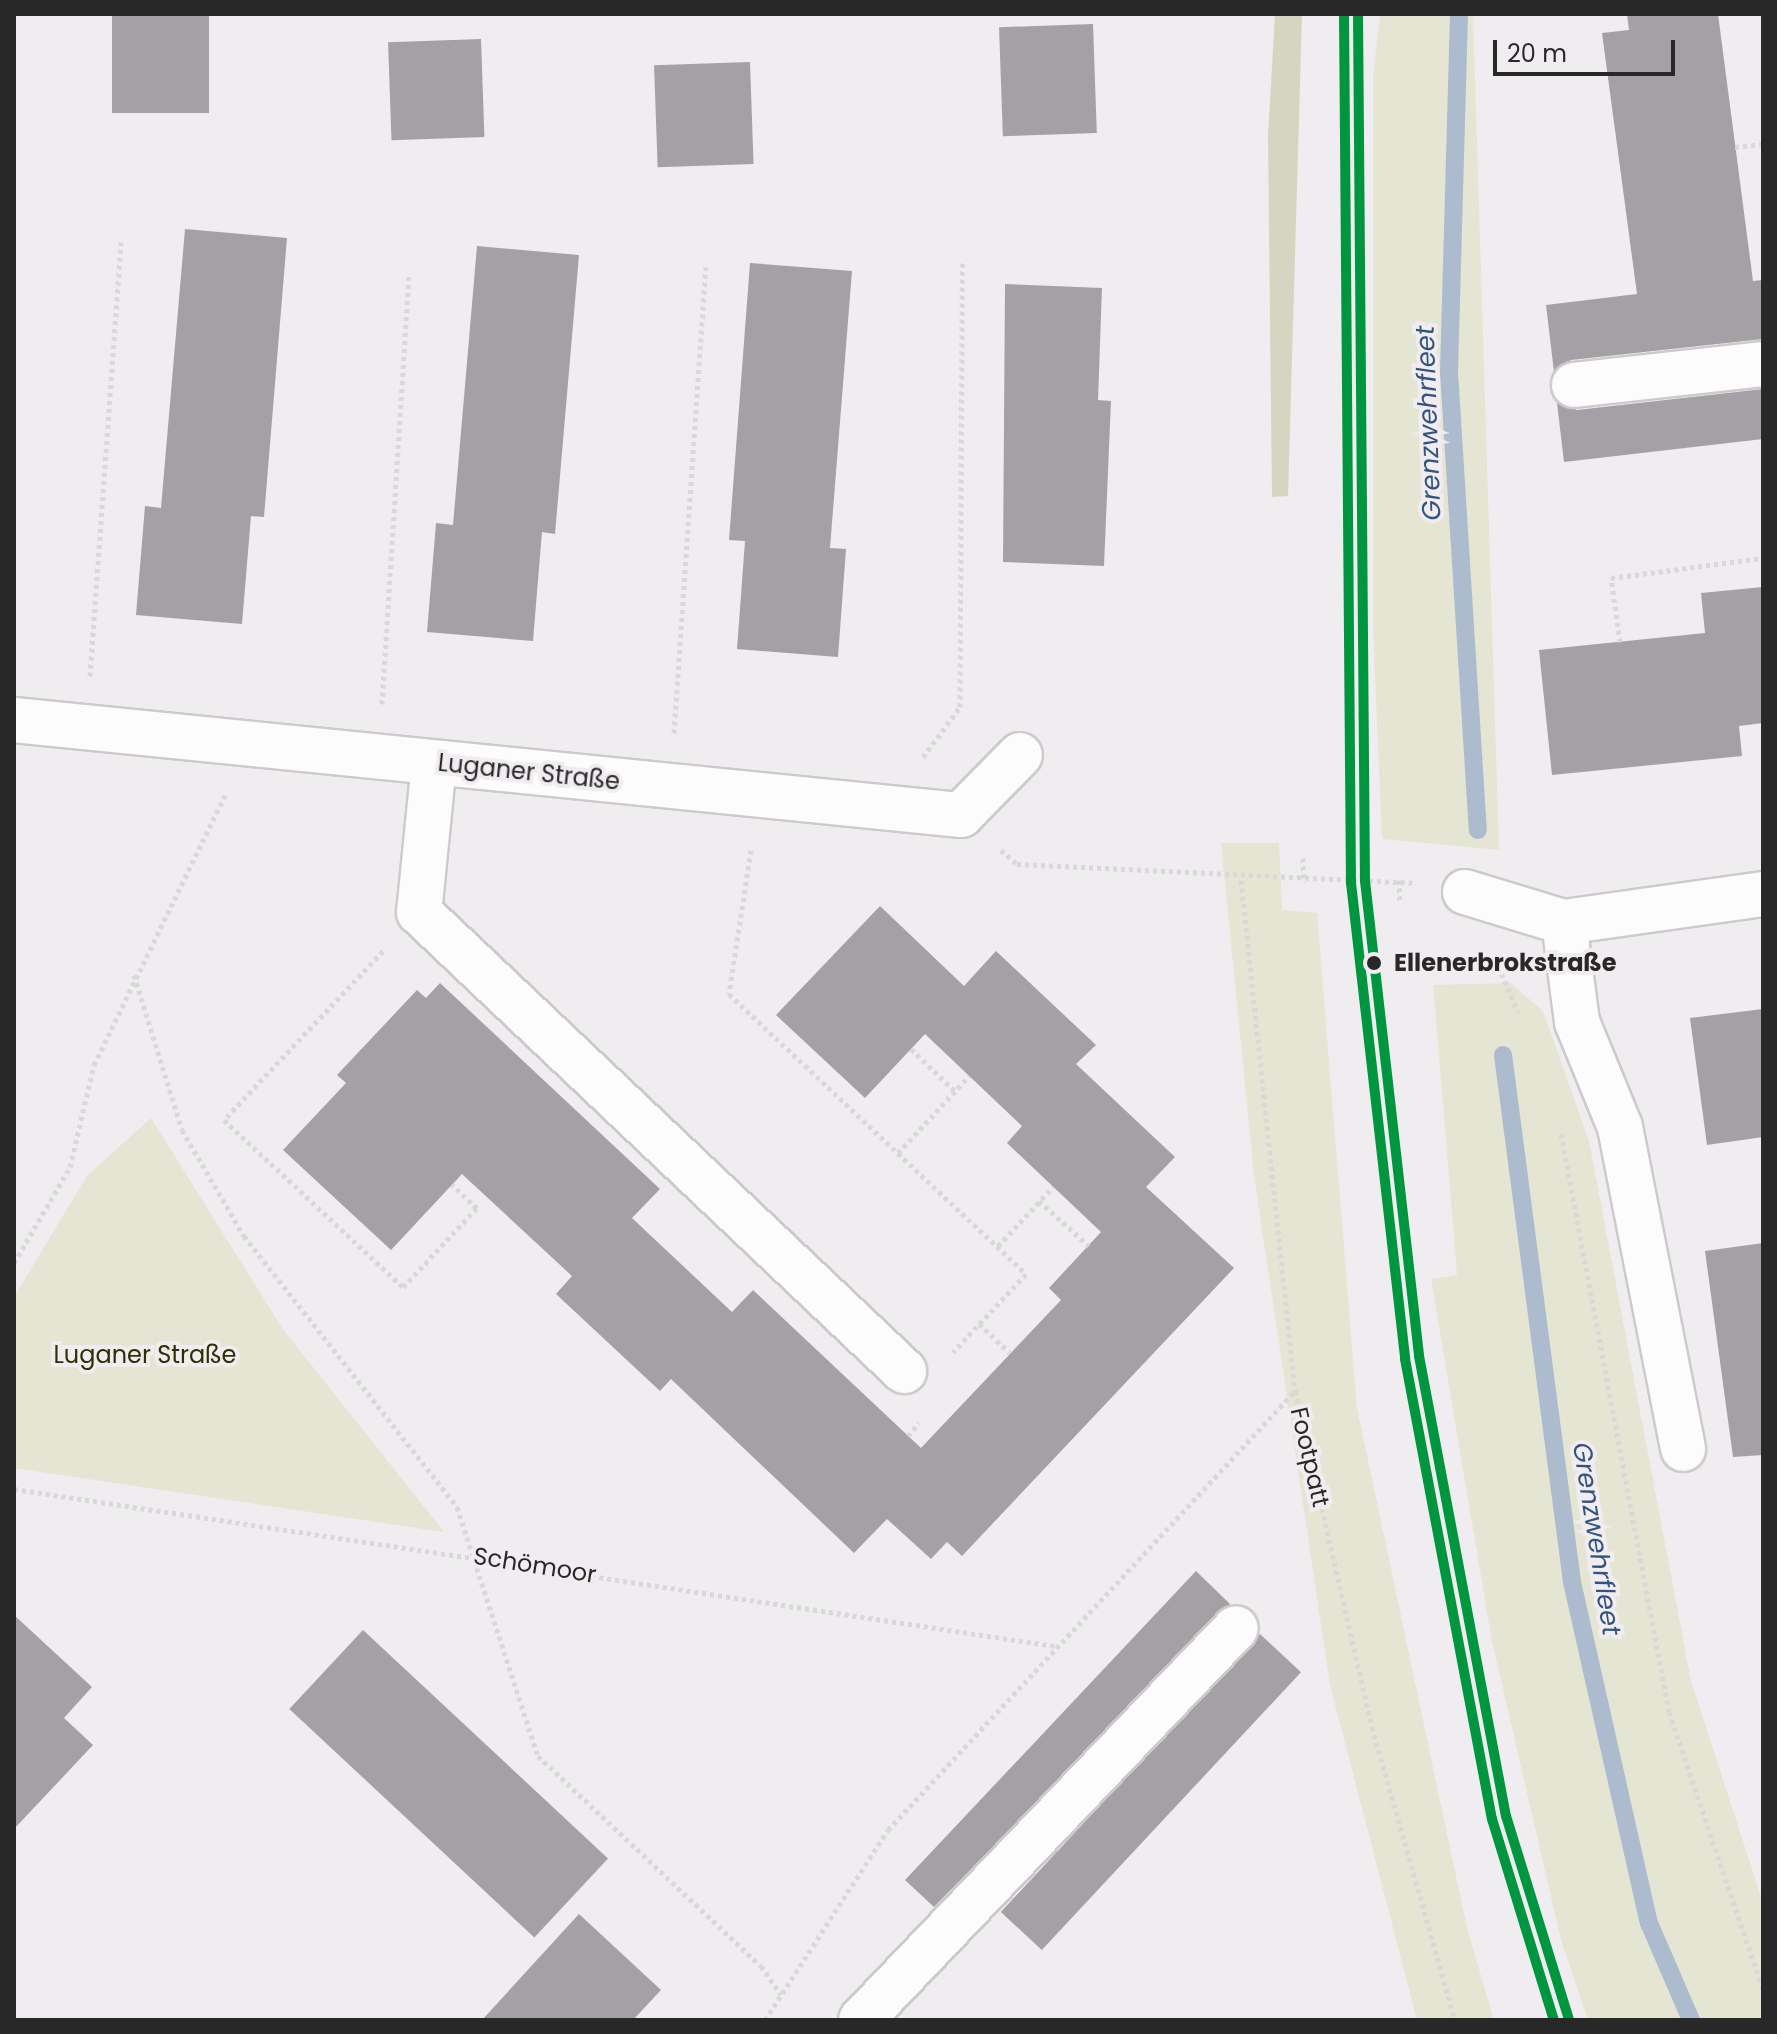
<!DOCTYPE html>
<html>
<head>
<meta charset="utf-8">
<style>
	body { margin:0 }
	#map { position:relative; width:1777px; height:2034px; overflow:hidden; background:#efedef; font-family:Poppins,sans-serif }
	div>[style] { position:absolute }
	.green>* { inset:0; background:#e5e5d3 }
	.forest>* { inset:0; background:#d5d5c2 }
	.stream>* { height:18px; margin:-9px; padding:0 9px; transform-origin:9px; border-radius:9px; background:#acbbce }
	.building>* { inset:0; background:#a5a0a5; transform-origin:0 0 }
	.path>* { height:5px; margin-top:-2.5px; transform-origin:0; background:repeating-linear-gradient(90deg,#d9d8d9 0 4px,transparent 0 8px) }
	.roads { filter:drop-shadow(2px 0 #cccacb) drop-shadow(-2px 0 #cccacb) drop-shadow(0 2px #cccacb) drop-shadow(0 -2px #cccacb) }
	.minor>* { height:44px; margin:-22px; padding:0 22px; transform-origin:22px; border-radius:22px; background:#fdfcfd }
	.tram-1>* { height:10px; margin:-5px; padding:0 5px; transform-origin:5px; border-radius:5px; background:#009640 }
	.tram-2>* { height:10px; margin:-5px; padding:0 5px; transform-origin:5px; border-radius:5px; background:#009640 }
	.dots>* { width:22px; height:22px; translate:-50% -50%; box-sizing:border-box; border:4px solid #f0ecf0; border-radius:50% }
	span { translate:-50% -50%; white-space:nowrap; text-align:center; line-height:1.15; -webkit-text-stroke:8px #f0ecf0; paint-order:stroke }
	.street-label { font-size:24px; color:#292829 }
	.stop-label { font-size:24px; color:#292829; font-weight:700 }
	.left { translate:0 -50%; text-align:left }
	.park-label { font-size:24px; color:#2f2f03 }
	.water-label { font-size:26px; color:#33547c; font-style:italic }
	.frame { position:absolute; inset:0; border:16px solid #292829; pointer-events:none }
	.scale { position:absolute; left:1493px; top:40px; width:182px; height:36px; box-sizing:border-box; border:4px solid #292829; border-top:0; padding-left:10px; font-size:24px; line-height:28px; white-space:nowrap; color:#292829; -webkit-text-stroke:6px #f0ecf0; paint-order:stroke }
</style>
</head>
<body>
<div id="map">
	<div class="green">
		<div style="clip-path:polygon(1380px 14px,1473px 14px,1499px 850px,1382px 839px,1373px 627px,1373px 76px)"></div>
		<div style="clip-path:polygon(1221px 843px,1279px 843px,1282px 910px,1317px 913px,1357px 1408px,1467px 1928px,1494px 2020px,1417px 2020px,1330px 1685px,1254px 1176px)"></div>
		<div style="clip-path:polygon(1511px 983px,1543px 1011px,1589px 1141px,1691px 1681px,1763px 1903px,1763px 2020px,1588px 2020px,1561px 1940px,1492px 1641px,1431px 1279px,1457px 1275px,1433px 985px)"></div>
		<div style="clip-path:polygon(151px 1118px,282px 1328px,444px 1532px,14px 1468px,14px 1297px,87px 1176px)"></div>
	</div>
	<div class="forest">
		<div style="clip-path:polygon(1275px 14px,1302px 14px,1288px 496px,1272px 497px,1268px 136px)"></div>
	</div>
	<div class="stream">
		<div style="left:1459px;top:14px;width:358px;rotate:91.6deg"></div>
		<div style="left:1449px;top:372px;width:459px;rotate:86.4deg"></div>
		<div style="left:1503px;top:1055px;width:531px;rotate:82.54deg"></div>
		<div style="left:1572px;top:1582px;width:350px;rotate:77.3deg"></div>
		<div style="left:1649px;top:1923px;width:106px;rotate:66.6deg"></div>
	</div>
	<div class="building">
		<div style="left:112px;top:14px;width:97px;height:99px"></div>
		<div style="clip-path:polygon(1627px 14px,1718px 14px,1753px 281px,1763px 280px,1763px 339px,1571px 360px,1554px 372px,1546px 305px,1637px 294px,1602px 33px,1629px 30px)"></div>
		<div style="left:1093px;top:24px;width:109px;height:94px;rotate:88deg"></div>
		<div style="left:481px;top:39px;width:98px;height:93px;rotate:88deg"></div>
		<div style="left:750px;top:62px;width:102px;height:96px;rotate:88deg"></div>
		<div style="clip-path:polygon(185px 229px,287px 238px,264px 517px,251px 516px,242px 624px,136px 615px,145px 506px,161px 508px)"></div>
		<div style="clip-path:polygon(477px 246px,579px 255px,555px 534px,542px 532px,533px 641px,427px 632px,436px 523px,453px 525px)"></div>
		<div style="clip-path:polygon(750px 263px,852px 271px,830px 548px,846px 549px,838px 657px,737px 649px,745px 541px,729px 540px)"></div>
		<div style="clip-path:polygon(1005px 284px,1102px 288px,1098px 400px,1111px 401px,1104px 566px,1003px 562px)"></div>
		<div style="clip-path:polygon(1763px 389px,1763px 439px,1564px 462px,1557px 403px,1577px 410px)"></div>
		<div style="clip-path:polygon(1763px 587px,1763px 723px,1739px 726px,1742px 756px,1552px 775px,1539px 650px,1705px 633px,1701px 593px)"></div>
		<div style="clip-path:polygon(880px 906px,964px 986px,996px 951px,1096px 1045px,1076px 1064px,1175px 1157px,1146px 1187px,1234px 1268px,962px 1556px,947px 1542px,931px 1559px,887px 1519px,854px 1553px,671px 1379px,660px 1391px,556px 1294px,572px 1276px,462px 1174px,391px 1250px,283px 1150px,346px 1083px,337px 1075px,417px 990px,426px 998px,440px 983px,660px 1189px,632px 1218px,732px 1312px,753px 1290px,921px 1448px,1061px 1300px,1049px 1288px,1101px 1232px,1007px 1143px,1022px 1126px,925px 1034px,865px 1098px,776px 1015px)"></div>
		<div style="clip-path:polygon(1763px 1009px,1763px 1137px,1707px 1145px,1690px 1018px)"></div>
		<div style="clip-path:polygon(1763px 1243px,1763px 1455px,1733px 1457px,1705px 1251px)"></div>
		<div style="clip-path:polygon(1196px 1571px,1230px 1604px,934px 1907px,905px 1880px)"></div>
		<div style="clip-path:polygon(14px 1615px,92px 1687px,64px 1718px,93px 1745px,14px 1829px)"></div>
		<div style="left:363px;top:1630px;width:335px;height:108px;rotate:43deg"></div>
		<div style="left:1260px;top:1634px;width:56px;height:380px;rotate:43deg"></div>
		<div style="clip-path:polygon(579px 1914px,661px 1990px,633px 2020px,482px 2020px)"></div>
	</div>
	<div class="path">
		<div style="left:1735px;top:147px;width:28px;rotate:-6deg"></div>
		<div style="left:1620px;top:642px;width:65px;rotate:-98deg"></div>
		<div style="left:1611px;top:578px;width:153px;rotate:-7.5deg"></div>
		<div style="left:90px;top:676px;width:435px;rotate:-85.9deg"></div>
		<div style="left:382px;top:704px;width:431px;rotate:-86.4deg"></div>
		<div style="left:674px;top:733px;width:467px;rotate:-86.1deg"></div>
		<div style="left:923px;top:757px;width:62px;rotate:-53.5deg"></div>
		<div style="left:960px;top:707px;width:445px;rotate:-89.7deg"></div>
		<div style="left:751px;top:850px;width:146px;rotate:98.7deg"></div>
		<div style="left:729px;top:994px;width:408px;rotate:43.3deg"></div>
		<div style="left:1026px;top:1274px;width:107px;rotate:133.1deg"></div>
		<div style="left:1001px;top:850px;width:21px;rotate:41deg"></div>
		<div style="left:1017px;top:864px;width:396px;rotate:2.7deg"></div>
		<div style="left:1303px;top:858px;width:24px;rotate:88deg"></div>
		<div style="left:1241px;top:880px;width:514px;rotate:83.97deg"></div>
		<div style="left:1295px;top:1391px;width:345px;rotate:77.1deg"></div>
		<div style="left:1372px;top:1727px;width:305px;rotate:74.2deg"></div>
		<div style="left:1399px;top:880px;width:23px;rotate:88deg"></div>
		<div style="left:383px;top:951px;width:232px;rotate:133.3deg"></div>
		<div style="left:224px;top:1120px;width:245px;rotate:43deg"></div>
		<div style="left:403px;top:1287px;width:108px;rotate:-46.9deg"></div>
		<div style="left:477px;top:1208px;width:34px;rotate:-137deg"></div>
		<div style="left:1495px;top:959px;width:58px;rotate:66.5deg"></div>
		<div style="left:134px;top:975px;width:162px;rotate:72.8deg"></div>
		<div style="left:182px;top:1130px;width:123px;rotate:59.7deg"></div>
		<div style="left:244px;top:1236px;width:345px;rotate:51.8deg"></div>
		<div style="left:457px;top:1507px;width:262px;rotate:72deg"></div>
		<div style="left:538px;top:1756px;width:306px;rotate:43.3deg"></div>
		<div style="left:761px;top:1966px;width:35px;rotate:55deg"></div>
		<div style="left:911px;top:1049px;width:61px;rotate:43.7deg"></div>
		<div style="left:1561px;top:1134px;width:588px;rotate:79.42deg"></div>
		<div style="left:1669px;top:1712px;width:293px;rotate:71.3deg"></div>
		<div style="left:898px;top:1153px;width:105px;rotate:-47.3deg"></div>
		<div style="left:1039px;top:1201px;width:67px;rotate:42deg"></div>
		<div style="left:998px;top:1246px;width:81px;rotate:-47deg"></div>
		<div style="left:14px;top:1263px;width:111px;rotate:-59.7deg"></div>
		<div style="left:70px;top:1167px;width:105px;rotate:-76.8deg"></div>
		<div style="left:94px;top:1065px;width:300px;rotate:-64.1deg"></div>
		<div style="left:979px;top:1324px;width:42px;rotate:43.1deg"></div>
		<div style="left:908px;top:1436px;width:17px;rotate:-50deg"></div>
		<div style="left:14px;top:1489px;width:1053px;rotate:8.58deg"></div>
		<div style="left:765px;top:2020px;width:226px;rotate:-57.1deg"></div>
		<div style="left:888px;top:1830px;width:599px;rotate:-47.17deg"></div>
	</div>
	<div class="roads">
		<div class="minor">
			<div style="left:1574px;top:385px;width:190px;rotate:-6.3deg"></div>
			<div style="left:14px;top:720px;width:952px;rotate:5.73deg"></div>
			<div style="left:961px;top:815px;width:84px;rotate:-45.5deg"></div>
			<div style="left:434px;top:763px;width:150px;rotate:95.7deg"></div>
			<div style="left:419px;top:912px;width:668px;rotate:43.42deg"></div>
			<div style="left:1465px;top:892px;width:103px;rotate:16.9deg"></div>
			<div style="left:1564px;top:922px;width:201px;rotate:-8deg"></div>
			<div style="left:1564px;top:922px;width:101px;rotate:82.6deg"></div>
			<div style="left:1577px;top:1022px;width:113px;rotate:67.7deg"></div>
			<div style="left:1620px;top:1127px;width:328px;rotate:78.9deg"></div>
			<div style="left:861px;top:2020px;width:542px;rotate:-46.27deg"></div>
		</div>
	</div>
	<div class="tram-1">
		<div style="left:1358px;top:14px;width:867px;rotate:89.54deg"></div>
		<div style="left:1365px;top:881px;width:478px;rotate:83.5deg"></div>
		<div style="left:1419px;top:1356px;width:468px;rotate:79.3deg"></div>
		<div style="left:1506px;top:1816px;width:214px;rotate:72.8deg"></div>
	</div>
	<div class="tram-2">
		<div style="left:1344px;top:14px;width:869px;rotate:89.54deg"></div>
		<div style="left:1351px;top:883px;width:479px;rotate:83.5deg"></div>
		<div style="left:1405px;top:1359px;width:468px;rotate:79.3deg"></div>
		<div style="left:1492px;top:1819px;width:210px;rotate:72.9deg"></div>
	</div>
	<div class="dots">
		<div style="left:1374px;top:963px;background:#292829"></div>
	</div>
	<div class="street-label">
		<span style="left:529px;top:772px;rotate:6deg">Luganer Straße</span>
		<span style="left:1310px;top:1457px;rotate:77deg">Footpatt</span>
		<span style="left:535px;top:1565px;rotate:9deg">Schömoor</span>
	</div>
	<div class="stop-label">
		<span class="left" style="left:1394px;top:963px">Ellenerbrokstraße</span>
	</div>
	<div class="park-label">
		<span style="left:145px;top:1355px">Luganer Straße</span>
	</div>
	<div class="water-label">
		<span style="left:1429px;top:423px;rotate:-92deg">Grenzwehrfleet</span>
		<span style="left:1596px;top:1539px;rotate:81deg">Grenzwehrfleet</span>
	</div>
	<div class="frame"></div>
	<div class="scale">20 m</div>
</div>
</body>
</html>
